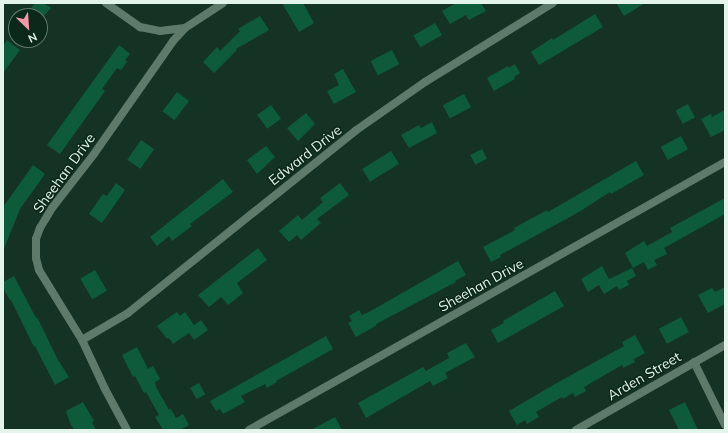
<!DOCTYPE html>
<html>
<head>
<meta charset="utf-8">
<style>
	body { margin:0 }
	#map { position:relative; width:728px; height:433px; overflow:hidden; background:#153324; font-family:Mulish,sans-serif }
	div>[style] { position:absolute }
	.building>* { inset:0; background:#0d5b3b; transform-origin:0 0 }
	.minor>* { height:8px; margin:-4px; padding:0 4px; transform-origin:4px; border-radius:4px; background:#5e7a6a }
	span { translate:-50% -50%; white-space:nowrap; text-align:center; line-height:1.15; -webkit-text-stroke:3px #0a291a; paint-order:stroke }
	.street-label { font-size:14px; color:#e3f4ea }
	.frame { position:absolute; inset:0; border:4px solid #e3f4ea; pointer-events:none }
	.north { position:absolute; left:8px; top:8px; width:40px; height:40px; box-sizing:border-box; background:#0a291a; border:1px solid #617a6d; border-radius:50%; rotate:155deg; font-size:11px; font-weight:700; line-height:16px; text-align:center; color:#e3f4ea }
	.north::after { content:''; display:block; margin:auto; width:14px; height:18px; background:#f39aa8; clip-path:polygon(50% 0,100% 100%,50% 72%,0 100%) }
</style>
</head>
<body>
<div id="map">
	<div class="building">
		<div style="clip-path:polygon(35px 3px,44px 3px,51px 8px,44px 16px,25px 16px)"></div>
		<div style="clip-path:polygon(282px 3px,303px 3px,314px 23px,299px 32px)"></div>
		<div style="clip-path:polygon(456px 3px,481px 3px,486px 11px,469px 20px,466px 15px,450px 24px,442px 11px)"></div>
		<div style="clip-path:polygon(616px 3px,645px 3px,624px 16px)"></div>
		<div style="clip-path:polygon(595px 14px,603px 27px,539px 65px,531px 52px,552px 38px,553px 40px)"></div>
		<div style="clip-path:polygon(260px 16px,269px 30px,236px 49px,237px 50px,214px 73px,203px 62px,217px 47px,220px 51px,240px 31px,238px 29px)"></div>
		<div style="left:435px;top:23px;width:14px;height:25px;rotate:60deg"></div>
		<div style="clip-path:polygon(7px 40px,20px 50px,3px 73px,3px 46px)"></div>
		<div style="clip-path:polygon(119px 45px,130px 54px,125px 60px,127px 62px,121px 70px,117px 68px,102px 89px,105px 91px,60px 154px,47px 145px)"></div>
		<div style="left:392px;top:50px;width:16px;height:24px;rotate:63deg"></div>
		<div style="clip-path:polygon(515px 64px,520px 73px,514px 77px,515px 79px,494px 91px,487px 78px,508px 66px,509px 68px)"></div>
		<div style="clip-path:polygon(343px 69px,356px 92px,334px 104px,327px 91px,339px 85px,334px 74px)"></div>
		<div style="left:177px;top:92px;width:15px;height:24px;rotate:37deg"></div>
		<div style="left:464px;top:94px;width:15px;height:24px;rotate:62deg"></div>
		<div style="left:688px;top:104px;width:15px;height:14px;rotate:62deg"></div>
		<div style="left:271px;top:105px;width:17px;height:17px;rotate:54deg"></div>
		<div style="clip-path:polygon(725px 110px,725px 130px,711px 137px,701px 119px,711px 114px,712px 117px)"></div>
		<div style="clip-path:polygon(306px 113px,315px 124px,298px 141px,287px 128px)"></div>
		<div style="clip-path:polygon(432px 122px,437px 133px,409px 148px,401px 135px,419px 125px,421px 128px)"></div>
		<div style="left:681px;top:136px;width:15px;height:23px;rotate:62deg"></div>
		<div style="left:141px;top:140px;width:16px;height:24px;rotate:35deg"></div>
		<div style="clip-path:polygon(266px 146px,275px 157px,257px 174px,247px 160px)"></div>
		<div style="left:482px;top:149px;width:11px;height:13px;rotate:63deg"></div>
		<div style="left:391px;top:151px;width:15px;height:34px;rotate:58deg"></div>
		<div style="clip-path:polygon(636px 161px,644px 175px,611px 194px,610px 192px,579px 212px,500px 255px,501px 257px,491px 262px,483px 247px,515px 230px,514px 228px,547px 210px,548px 212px)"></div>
		<div style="clip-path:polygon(33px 165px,45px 174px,20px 209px,3px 251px,3px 207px)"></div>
		<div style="clip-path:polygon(223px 179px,233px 192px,190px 224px,192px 226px,172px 241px,169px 236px,157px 246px,150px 237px)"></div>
		<div style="clip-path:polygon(116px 183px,125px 190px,102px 223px,89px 214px,103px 194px,107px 196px)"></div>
		<div style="clip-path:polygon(340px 183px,349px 195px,317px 219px,321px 223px,301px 240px,297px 235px,289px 242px,279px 231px,298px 215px,302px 220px,323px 202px,320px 198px)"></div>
		<div style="clip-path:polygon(725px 198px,725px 214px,664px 248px,667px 254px,654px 260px,657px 265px,648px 270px,644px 262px,633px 268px,625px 253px,644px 241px,647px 246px,672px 232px,670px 228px)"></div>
		<div style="clip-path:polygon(258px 248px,267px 260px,237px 283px,243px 293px,228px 305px,221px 297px,209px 307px,198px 295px)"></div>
		<div style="clip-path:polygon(458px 261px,466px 275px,455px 281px,456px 282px,376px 324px,377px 325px,356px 337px,348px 323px,352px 321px,349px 316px,359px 310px,362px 315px,369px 312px)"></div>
		<div style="clip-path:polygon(602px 266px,609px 279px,632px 268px,636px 276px,627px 281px,629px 285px,619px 290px,617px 286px,604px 294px,599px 285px,588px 292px,581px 279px)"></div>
		<div style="left:95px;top:270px;width:24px;height:17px;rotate:60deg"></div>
		<div style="clip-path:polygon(14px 276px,36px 318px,37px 317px,58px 360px,69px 377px,55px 385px,35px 346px,34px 347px,11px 300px,10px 300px,3px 288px,3px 282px)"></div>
		<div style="clip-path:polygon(725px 287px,725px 304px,708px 313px,698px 295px,712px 288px,715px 292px)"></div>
		<div style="clip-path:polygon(555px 291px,564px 306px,498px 343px,491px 330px,504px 323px,503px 321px)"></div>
		<div style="clip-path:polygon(177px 312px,180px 316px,185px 312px,194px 325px,201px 320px,208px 330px,194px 340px,189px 333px,173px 344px,169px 338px,167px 339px,157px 326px)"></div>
		<div style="left:681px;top:317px;width:17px;height:25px;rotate:62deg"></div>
		<div style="clip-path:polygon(635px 335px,645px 353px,634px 359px,635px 362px,623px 368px,622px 365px,584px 387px,586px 391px,575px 397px,573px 393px,563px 399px,562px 397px,536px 412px,539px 417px,527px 424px,525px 420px,517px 425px,509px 411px,555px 384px,624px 346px,622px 342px)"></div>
		<div style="clip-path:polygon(326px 336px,333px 349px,276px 381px,277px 382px,267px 388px,265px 384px,241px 396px,245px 402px,223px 414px,220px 409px,216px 411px,210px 401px)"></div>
		<div style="clip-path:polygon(466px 343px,475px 357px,445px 373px,448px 378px,433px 386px,430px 381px,366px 418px,358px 403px,423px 367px,426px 371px,449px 358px,447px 353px)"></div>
		<div style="clip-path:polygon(137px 347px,148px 369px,153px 366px,160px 379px,155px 382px,156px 387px,169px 410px,171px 409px,176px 418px,183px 414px,189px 425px,180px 430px,163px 430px,155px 417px,159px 415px,146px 392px,144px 393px,135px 376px,133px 377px,122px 355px)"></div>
		<div style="left:199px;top:383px;width:13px;height:10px;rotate:61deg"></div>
		<div style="clip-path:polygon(83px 402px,94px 421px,92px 422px,96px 430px,74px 430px,70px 423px,66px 411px)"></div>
		<div style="clip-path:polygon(685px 402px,698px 430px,679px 430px,669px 410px)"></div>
		<div style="clip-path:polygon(335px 417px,342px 430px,311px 430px)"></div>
	</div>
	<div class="minor">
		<div style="left:106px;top:3px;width:42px;rotate:35.2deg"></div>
		<div style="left:140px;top:27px;width:20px;rotate:11deg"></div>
		<div style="left:160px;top:31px;width:25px;rotate:-7deg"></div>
		<div style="left:185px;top:28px;width:45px;rotate:-33.3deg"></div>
		<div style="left:82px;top:340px;width:53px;rotate:-30.4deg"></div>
		<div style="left:128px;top:313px;width:291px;rotate:-38.7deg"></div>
		<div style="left:355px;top:131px;width:85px;rotate:-35deg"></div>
		<div style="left:425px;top:82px;width:150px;rotate:-31.7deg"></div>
		<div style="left:694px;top:362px;width:70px;rotate:63.8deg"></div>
		<div style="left:127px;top:430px;width:47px;rotate:-118.2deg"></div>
		<div style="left:105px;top:389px;width:54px;rotate:-115.1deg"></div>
		<div style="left:82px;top:340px;width:82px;rotate:-121.6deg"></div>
		<div style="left:39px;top:270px;width:12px;rotate:-104deg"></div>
		<div style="left:36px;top:258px;width:19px;rotate:-90deg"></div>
		<div style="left:36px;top:239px;width:12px;rotate:-70deg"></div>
		<div style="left:40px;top:228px;width:23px;rotate:-59deg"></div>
		<div style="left:52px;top:208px;width:68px;rotate:-52.1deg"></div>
		<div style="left:94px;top:154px;width:138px;rotate:-55deg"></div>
		<div style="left:173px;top:41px;width:18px;rotate:-47deg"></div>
		<div style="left:249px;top:430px;width:546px;rotate:-29.38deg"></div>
		<div style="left:576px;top:430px;width:172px;rotate:-29.7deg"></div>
	</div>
	<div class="street-label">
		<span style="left:305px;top:155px;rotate:-38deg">Edward Drive</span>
		<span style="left:64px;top:173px;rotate:-54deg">Sheehan Drive</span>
		<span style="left:481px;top:285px;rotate:-29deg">Sheehan Drive</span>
		<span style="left:644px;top:376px;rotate:-30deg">Arden Street</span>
	</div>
	<div class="frame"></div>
	<div class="north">N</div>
</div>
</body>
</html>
